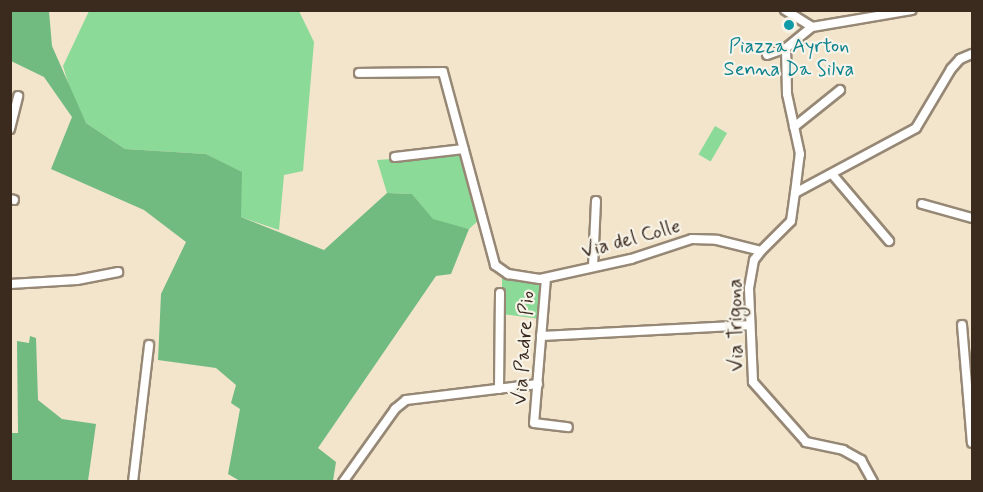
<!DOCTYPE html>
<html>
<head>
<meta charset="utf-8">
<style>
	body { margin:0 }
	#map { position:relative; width:983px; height:492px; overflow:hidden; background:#f2e5cc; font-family:Mynerve,sans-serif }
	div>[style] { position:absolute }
	.green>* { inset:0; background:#8cda98; transform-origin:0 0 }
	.forest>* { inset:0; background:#71ba80 }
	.roads { filter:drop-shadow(2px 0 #968875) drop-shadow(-2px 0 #968875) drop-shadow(0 2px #968875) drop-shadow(0 -2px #968875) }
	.minor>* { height:8px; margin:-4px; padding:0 4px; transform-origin:4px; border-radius:4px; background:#fff }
	.dots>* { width:16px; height:16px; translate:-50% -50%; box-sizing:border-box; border:3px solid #f7f3e8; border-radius:50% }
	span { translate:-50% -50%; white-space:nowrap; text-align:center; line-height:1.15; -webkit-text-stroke:4.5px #f7f3e8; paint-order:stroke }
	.culture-label { font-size:20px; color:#0d838f }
	.street-label { font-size:20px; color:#3b2a1e }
	.frame { position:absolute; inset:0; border:12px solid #3b2a1e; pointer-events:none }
</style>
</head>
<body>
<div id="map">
	<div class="green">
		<div style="clip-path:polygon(89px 11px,299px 11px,314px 42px,303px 171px,284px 175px,279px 230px,241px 217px,241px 172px,206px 154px,125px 149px,86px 123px,74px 102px,63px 66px)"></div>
		<div style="left:715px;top:126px;width:14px;height:33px;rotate:30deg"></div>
		<div style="clip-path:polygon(462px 154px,479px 220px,469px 229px,433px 220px,412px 194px,387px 193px,377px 160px)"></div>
		<div style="clip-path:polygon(502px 276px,543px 282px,540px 319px,502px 314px)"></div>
	</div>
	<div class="forest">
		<div style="clip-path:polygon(11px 10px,49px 11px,52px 46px,86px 123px,125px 149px,206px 154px,242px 172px,241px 217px,324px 250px,387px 193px,412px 194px,433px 219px,469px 229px,451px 274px,436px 276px,318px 448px,336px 462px,333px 481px,240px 481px,228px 474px,240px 409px,231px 403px,236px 385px,216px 368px,158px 360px,161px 294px,186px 242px,144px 210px,51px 169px,72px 117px,44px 77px,11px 61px)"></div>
		<div style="clip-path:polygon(30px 336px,36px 338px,38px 400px,62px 419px,96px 424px,88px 481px,11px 481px,11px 433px,18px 433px,17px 341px,29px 343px)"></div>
	</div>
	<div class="roads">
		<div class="minor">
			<div style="left:785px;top:10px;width:32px;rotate:32deg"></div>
			<div style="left:767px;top:55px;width:20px;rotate:-20deg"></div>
			<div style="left:359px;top:73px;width:84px;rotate:-0.7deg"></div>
			<div style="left:443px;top:72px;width:200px;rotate:74.9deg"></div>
			<div style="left:495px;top:265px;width:16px;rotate:35deg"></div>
			<div style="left:508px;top:274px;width:32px;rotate:9deg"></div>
			<div style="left:540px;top:279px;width:93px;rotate:-12.4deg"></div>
			<div style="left:631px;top:259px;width:64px;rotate:-18.2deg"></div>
			<div style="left:692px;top:239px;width:25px;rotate:2deg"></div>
			<div style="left:717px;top:240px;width:45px;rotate:14deg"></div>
			<div style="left:761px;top:251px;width:42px;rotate:-45deg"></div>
			<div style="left:791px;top:221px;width:28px;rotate:-82deg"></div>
			<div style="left:795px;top:193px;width:137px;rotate:-28.2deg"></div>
			<div style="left:916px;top:128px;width:69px;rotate:-59.3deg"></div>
			<div style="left:951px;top:69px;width:13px;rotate:-48deg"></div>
			<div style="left:960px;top:59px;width:13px;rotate:-23deg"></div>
			<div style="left:794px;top:127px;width:59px;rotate:-38.8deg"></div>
			<div style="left:10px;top:129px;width:34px;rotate:-76deg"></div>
			<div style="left:395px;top:157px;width:69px;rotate:-6.6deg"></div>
			<div style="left:832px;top:174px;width:88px;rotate:49.6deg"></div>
			<div style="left:795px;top:193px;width:39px;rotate:-83deg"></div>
			<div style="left:800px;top:154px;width:61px;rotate:-102.2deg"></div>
			<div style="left:787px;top:94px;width:46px;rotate:-91.2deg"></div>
			<div style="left:786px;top:48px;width:33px;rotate:-39deg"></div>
			<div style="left:812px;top:27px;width:101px;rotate:-9.6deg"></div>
			<div style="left:10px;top:199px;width:4px;rotate:14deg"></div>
			<div style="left:922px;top:204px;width:52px;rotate:15.6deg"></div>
			<div style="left:761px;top:251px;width:11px;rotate:128deg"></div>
			<div style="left:754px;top:260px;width:29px;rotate:100deg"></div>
			<div style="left:749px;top:289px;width:93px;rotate:87.5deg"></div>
			<div style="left:753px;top:382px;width:80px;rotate:48.5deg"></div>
			<div style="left:806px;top:442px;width:38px;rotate:12deg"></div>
			<div style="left:843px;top:450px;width:21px;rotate:29deg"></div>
			<div style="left:861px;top:460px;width:25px;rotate:61deg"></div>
			<div style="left:593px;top:267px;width:66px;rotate:-87.4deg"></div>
			<div style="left:546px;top:278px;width:145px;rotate:94.7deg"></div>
			<div style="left:534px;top:423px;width:34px;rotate:7deg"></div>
			<div style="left:10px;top:284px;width:67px;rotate:-3.4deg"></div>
			<div style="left:77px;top:280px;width:42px;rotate:-11deg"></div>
			<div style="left:962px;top:325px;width:118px;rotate:85.2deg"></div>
			<div style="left:541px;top:336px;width:208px;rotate:-3deg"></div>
			<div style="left:499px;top:389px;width:96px;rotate:-89.4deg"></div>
			<div style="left:133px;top:482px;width:138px;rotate:-83.3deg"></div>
			<div style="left:343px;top:482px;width:90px;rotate:-54.5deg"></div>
			<div style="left:395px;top:409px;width:14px;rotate:-39deg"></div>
			<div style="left:406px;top:400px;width:133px;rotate:-6.9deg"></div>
		</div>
	</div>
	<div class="dots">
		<div style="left:789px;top:25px;background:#0f9aa8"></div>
	</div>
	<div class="culture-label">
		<span style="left:789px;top:58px">Piazza Ayrton<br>Senna Da Silva</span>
	</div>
	<div class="street-label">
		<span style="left:631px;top:239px;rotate:-15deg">Via del Colle</span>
		<span style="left:736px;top:325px;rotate:-91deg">Via Trigona</span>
		<span style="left:524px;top:348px;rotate:-86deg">Via Padre Pio</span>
	</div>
	<div class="frame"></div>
</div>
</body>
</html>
